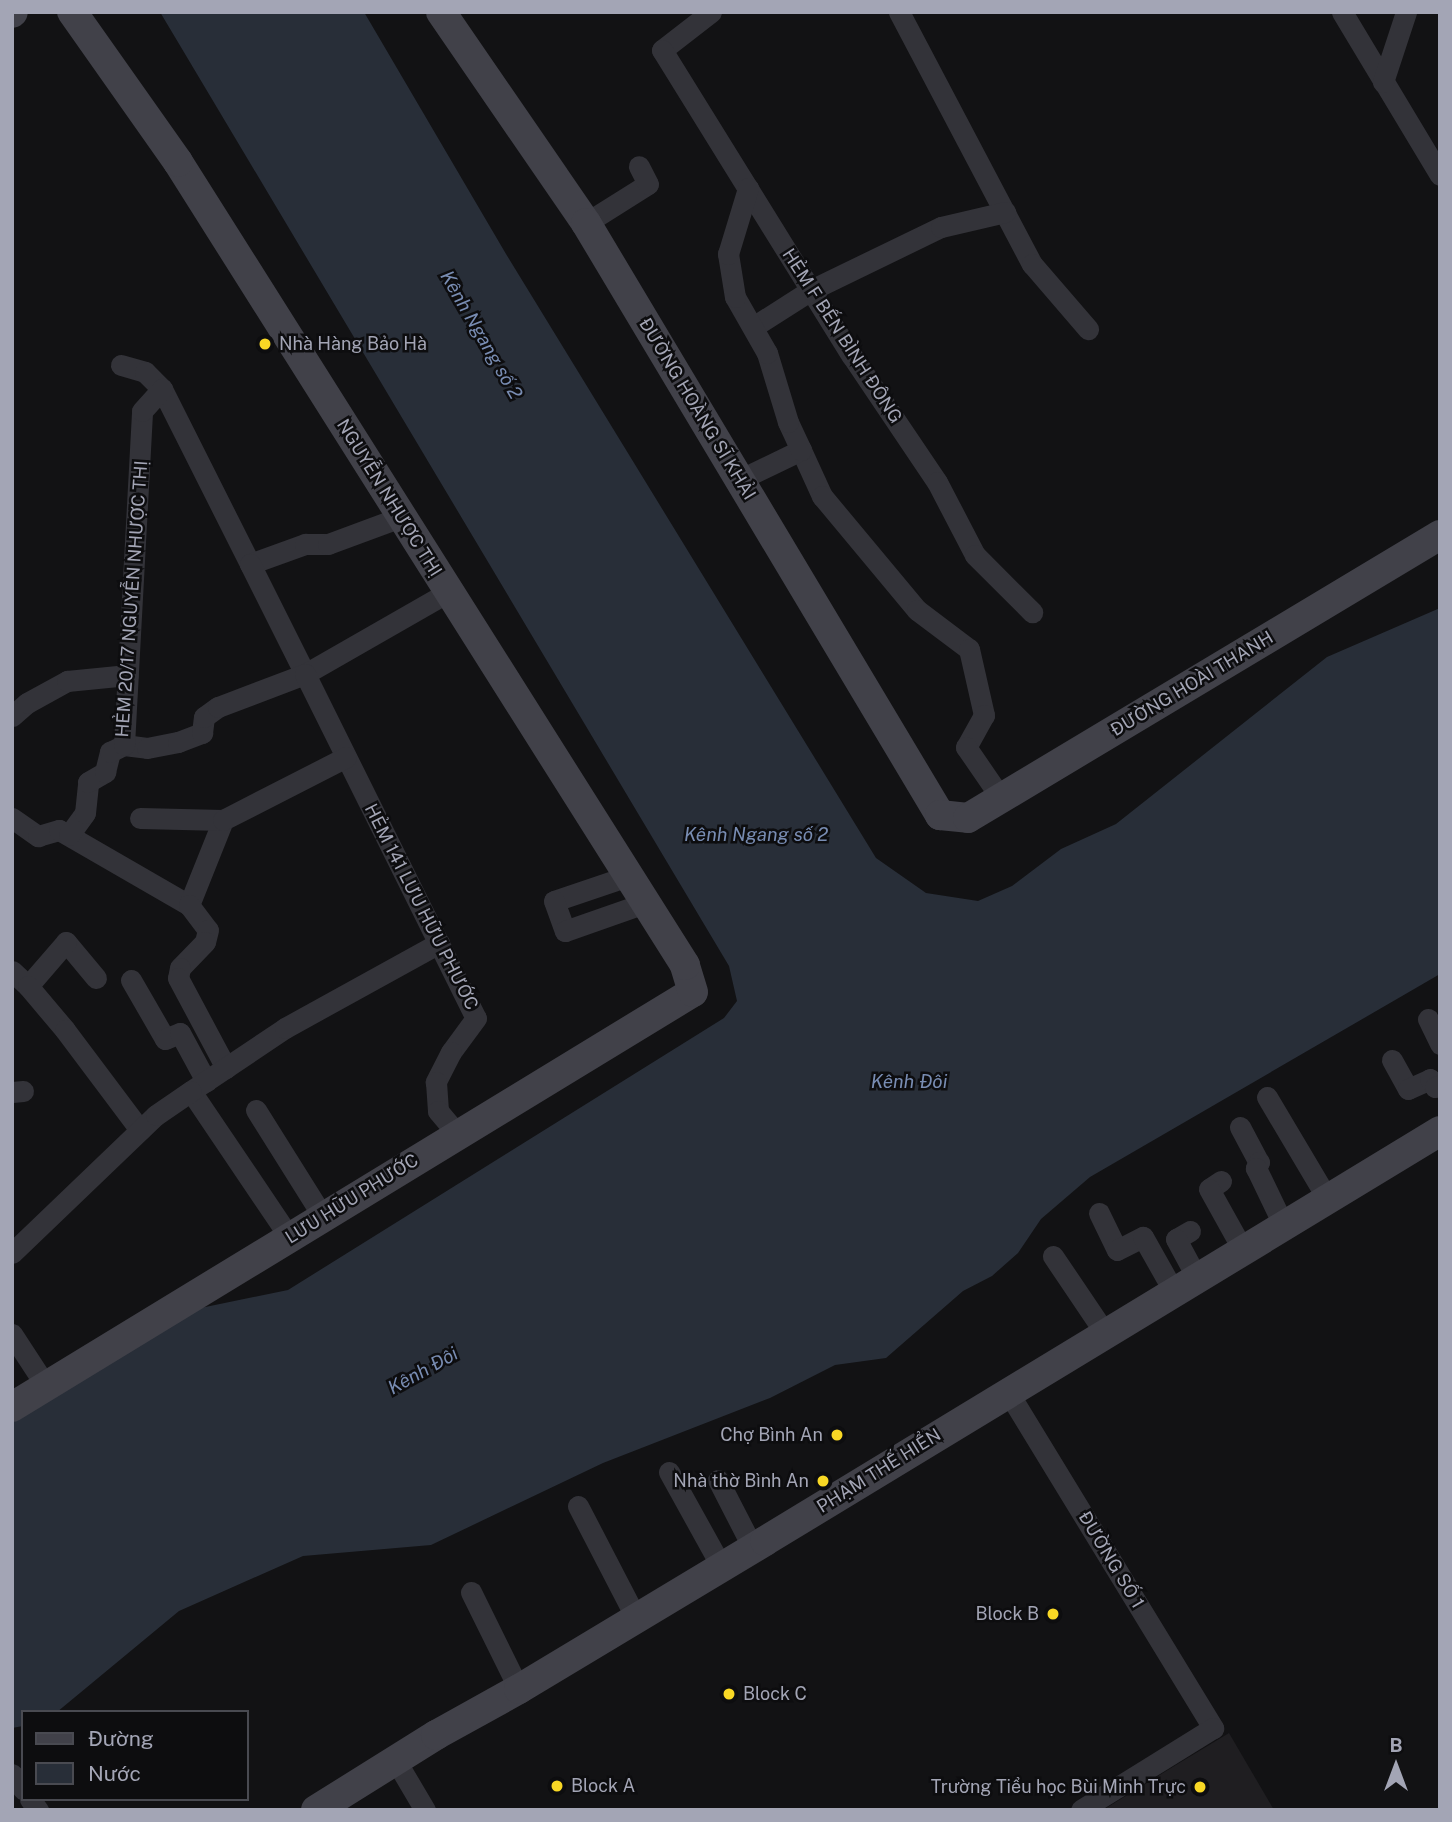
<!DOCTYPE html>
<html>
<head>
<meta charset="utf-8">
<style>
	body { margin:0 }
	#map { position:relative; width:1452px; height:1822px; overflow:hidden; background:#121214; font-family:"Public Sans",sans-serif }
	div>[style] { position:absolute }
	.built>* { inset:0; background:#1f1e21 }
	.water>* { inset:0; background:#282e38 }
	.street>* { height:21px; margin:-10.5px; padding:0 10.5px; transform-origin:10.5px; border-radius:10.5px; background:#333339 }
	.secondary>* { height:30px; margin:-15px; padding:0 15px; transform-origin:15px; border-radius:15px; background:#414149 }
	.dots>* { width:19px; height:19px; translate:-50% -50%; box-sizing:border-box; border:4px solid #0d0d0f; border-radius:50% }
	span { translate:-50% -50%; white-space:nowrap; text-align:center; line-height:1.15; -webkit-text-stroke:5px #0d0d0f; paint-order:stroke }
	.street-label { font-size:18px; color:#a3a5b5 }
	.poi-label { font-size:18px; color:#a3a5b5 }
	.left { translate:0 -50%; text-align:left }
	.right { translate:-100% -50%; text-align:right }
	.water-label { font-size:19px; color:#788cb2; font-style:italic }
	.frame { position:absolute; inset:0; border:14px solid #a3a5b5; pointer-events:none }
	.legend { position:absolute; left:21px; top:1710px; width:228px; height:91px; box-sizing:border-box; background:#0d0d0f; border:2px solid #494a51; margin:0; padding:9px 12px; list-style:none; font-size:21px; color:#a3a5b5 }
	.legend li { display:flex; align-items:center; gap:14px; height:35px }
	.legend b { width:35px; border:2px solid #494a51 }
	.north { position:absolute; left:1361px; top:1731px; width:70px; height:70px; -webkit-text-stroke:5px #0d0d0f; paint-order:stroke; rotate:0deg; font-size:19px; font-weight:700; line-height:28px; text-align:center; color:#a3a5b5 }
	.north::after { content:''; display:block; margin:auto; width:24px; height:32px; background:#a3a5b5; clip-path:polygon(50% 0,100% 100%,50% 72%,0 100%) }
</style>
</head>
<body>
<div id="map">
	<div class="built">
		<div style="clip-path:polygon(1229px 1733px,1274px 1810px,1103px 1810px,1176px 1765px)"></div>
	</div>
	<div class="water">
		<div style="clip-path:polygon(160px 12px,364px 12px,506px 254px,876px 858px,926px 893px,978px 901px,1012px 886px,1061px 849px,1116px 824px,1327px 657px,1440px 608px,1440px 974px,1090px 1177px,1041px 1219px,1018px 1253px,992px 1276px,963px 1291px,886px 1358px,835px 1365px,770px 1398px,603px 1463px,431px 1545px,303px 1556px,179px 1611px,57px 1712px,23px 1712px,23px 1726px,12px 1728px,12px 1420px,186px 1311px,288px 1290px,724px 1018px,737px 1001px,729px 966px)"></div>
	</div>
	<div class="street">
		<div style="left:711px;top:12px;width:62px;rotate:142.2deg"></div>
		<div style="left:662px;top:50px;width:360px;rotate:58.2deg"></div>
		<div style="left:852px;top:356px;width:152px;rotate:56deg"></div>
		<div style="left:937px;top:482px;width:82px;rotate:62.5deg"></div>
		<div style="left:975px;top:555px;width:81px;rotate:45deg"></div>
		<div style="left:899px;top:12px;width:285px;rotate:62.2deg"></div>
		<div style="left:1032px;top:264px;width:86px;rotate:49.3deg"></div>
		<div style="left:1342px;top:12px;width:190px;rotate:59deg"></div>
		<div style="left:1383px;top:82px;width:74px;rotate:-71.8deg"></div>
		<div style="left:586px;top:223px;width:73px;rotate:-32.2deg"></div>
		<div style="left:648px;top:184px;width:20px;rotate:-117deg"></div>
		<div style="left:753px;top:327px;width:69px;rotate:-32.5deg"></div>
		<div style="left:811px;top:290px;width:144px;rotate:-25.9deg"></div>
		<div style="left:941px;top:227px;width:66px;rotate:-13.2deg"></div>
		<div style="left:121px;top:365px;width:25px;rotate:16deg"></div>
		<div style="left:145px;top:372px;width:24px;rotate:45deg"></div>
		<div style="left:162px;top:389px;width:196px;rotate:63.3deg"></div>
		<div style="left:250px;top:564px;width:59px;rotate:-20deg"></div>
		<div style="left:305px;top:544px;width:23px"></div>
		<div style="left:328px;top:544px;width:78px;rotate:-20.3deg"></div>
		<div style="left:801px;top:450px;width:51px;rotate:65.5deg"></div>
		<div style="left:822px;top:496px;width:148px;rotate:50.2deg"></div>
		<div style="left:917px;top:610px;width:65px;rotate:36.9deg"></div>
		<div style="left:969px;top:649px;width:68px;rotate:77.2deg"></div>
		<div style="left:984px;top:715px;width:37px;rotate:119deg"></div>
		<div style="left:966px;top:747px;width:62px;rotate:55.5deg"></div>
		<div style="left:739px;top:480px;width:69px;rotate:-25.8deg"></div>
		<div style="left:801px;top:450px;width:31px;rotate:-115deg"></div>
		<div style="left:788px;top:422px;width:72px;rotate:-106.9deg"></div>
		<div style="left:767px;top:353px;width:64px;rotate:-119.7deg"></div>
		<div style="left:735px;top:297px;width:44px;rotate:-99.2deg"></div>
		<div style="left:728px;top:254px;width:69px;rotate:-73.1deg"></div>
		<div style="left:250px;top:564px;width:123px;rotate:63.4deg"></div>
		<div style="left:305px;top:674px;width:165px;rotate:-29.8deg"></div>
		<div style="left:12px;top:716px;width:20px;rotate:-41deg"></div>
		<div style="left:27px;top:703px;width:46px;rotate:-28.8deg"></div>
		<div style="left:67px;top:681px;width:61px;rotate:-5.6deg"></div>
		<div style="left:124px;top:745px;width:23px;rotate:7deg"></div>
		<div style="left:147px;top:748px;width:32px;rotate:-11deg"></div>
		<div style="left:178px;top:742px;width:26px;rotate:-21deg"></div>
		<div style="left:202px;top:733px;width:16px;rotate:-83deg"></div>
		<div style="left:204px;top:717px;width:17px;rotate:-36deg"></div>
		<div style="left:218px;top:707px;width:93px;rotate:-20.8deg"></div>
		<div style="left:305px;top:674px;width:384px;rotate:63.6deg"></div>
		<div style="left:476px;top:1018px;width:42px;rotate:126.3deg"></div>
		<div style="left:451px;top:1052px;width:34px;rotate:117deg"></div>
		<div style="left:436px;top:1082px;width:29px;rotate:86deg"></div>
		<div style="left:438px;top:1111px;width:31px;rotate:50deg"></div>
		<div style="left:12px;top:818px;width:32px;rotate:35deg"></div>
		<div style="left:38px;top:836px;width:22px;rotate:-16deg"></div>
		<div style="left:59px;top:830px;width:150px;rotate:30deg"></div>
		<div style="left:189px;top:905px;width:92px;rotate:-68.2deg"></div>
		<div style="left:140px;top:818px;width:83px;rotate:1.4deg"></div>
		<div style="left:223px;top:820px;width:138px;rotate:-27.1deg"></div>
		<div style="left:69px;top:835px;width:27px;rotate:-54deg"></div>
		<div style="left:85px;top:813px;width:31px;rotate:-84deg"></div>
		<div style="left:88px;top:782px;width:20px;rotate:-30deg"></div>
		<div style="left:105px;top:772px;width:21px;rotate:-76deg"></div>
		<div style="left:110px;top:752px;width:16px;rotate:-27deg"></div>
		<div style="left:124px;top:745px;width:334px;rotate:-86.9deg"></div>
		<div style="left:142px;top:411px;width:30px;rotate:-48deg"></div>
		<div style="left:628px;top:876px;width:78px;rotate:161.3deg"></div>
		<div style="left:554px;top:901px;width:32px;rotate:70deg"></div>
		<div style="left:565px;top:931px;width:85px;rotate:-19.3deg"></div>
		<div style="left:189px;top:905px;width:31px;rotate:53deg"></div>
		<div style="left:208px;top:930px;width:12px;rotate:104deg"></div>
		<div style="left:205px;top:942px;width:36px;rotate:134deg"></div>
		<div style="left:180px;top:968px;width:10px;rotate:101deg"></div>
		<div style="left:178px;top:978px;width:102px;rotate:61.9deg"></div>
		<div style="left:12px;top:971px;width:22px;rotate:43deg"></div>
		<div style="left:96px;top:978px;width:47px;rotate:-129.8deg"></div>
		<div style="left:66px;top:942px;width:58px;rotate:130.8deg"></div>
		<div style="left:28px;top:986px;width:57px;rotate:49.9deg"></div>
		<div style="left:65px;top:1030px;width:125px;rotate:53.1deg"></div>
		<div style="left:131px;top:980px;width:68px;rotate:60deg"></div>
		<div style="left:165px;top:1039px;width:16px;rotate:-22deg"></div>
		<div style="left:180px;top:1033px;width:55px;rotate:61.6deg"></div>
		<div style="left:1428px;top:1019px;width:28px;rotate:64deg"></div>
		<div style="left:1392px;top:1060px;width:33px;rotate:61deg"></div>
		<div style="left:1408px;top:1089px;width:24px;rotate:-24deg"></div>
		<div style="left:1430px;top:1079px;width:9px;rotate:58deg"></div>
		<div style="left:1435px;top:1087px;width:5px;rotate:-22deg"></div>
		<div style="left:12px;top:1092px;width:11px;rotate:-5deg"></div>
		<div style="left:1267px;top:1097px;width:117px;rotate:59.3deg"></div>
		<div style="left:256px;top:1110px;width:126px;rotate:57.9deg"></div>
		<div style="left:1240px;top:1127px;width:40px;rotate:62deg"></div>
		<div style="left:1259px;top:1162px;width:7px;rotate:117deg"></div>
		<div style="left:1256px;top:1168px;width:62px;rotate:64.3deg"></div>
		<div style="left:1221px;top:1181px;width:14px;rotate:146deg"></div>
		<div style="left:1209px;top:1189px;width:70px;rotate:60.9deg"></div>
		<div style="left:1099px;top:1213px;width:41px;rotate:64.1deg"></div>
		<div style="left:1117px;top:1250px;width:29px;rotate:-27deg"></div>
		<div style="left:1143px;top:1237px;width:63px;rotate:60.6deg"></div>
		<div style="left:1190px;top:1231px;width:16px;rotate:150deg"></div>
		<div style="left:1176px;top:1239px;width:44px;rotate:61.7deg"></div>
		<div style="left:290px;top:1238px;width:177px;rotate:-124deg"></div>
		<div style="left:191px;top:1091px;width:113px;rotate:-33.8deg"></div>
		<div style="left:285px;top:1028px;width:176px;rotate:-28.9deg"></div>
		<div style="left:12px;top:1253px;width:199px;rotate:-43.8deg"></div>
		<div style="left:156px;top:1115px;width:42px;rotate:-34.4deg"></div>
		<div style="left:1053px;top:1256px;width:93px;rotate:56deg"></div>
		<div style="left:12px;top:1334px;width:62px;rotate:56.8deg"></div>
		<div style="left:1008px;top:1392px;width:394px;rotate:58.6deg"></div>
		<div style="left:1213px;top:1728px;width:155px;rotate:148.2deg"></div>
		<div style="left:669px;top:1472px;width:107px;rotate:61deg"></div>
		<div style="left:718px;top:1480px;width:76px;rotate:62.8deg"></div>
		<div style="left:578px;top:1506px;width:126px;rotate:62.6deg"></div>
		<div style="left:471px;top:1592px;width:108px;rotate:63.7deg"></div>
		<div style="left:396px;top:1761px;width:57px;rotate:59.4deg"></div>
		<div style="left:12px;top:1774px;width:19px;rotate:54deg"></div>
		<div style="left:30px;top:1799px;width:14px;rotate:54deg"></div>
	</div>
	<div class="secondary">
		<div style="left:441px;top:12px;width:256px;rotate:55.5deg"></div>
		<div style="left:586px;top:223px;width:690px;rotate:59.12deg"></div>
		<div style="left:940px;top:815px;width:28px;rotate:6deg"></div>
		<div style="left:968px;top:818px;width:550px;rotate:-30.95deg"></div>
		<div style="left:12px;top:13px;width:1px;rotate:-45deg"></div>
		<div style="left:12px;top:1407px;width:797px;rotate:-31.36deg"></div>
		<div style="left:693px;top:992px;width:28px;rotate:-107deg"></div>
		<div style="left:685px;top:965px;width:950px;rotate:-122.27deg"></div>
		<div style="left:178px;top:162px;width:184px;rotate:-125.2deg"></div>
		<div style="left:316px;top:1810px;width:142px;rotate:-32deg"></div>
		<div style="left:436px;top:1735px;width:95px;rotate:-29deg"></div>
		<div style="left:519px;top:1689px;width:287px;rotate:-31deg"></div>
		<div style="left:765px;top:1541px;width:790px;rotate:-31.27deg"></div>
	</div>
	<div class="dots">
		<div style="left:265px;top:344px;background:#f9d825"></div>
		<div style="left:837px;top:1435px;background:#f9d825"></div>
		<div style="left:823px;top:1481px;background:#f9d825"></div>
		<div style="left:1053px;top:1614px;background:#f9d825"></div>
		<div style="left:729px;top:1694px;background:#f9d825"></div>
		<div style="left:557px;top:1786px;background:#f9d825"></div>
		<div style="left:1200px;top:1787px;background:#f9d825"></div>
	</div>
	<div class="street-label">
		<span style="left:842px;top:336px;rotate:57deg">HẺM F BẾN BÌNH ĐÔNG</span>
		<span style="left:697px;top:409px;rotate:59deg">ĐƯỜNG HOÀNG SĨ KHẢI</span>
		<span style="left:389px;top:498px;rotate:58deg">NGUYỄN NHƯỢC THỊ</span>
		<span style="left:132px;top:599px;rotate:-86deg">HẺM 20/17 NGUYỄN NHƯỢC THỊ</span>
		<span style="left:1192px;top:684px;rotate:-31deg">ĐƯỜNG HOÀI THANH</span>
		<span style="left:421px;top:907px;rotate:63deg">HẺM 141 LƯU HỮU PHƯỚC</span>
		<span style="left:352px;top:1199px;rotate:-32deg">LƯU HỮU PHƯỚC</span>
		<span style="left:879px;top:1471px;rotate:-32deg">PHẠM THẾ HIỂN</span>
		<span style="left:1111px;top:1560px;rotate:59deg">ĐƯỜNG SỐ 1</span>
	</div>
	<div class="poi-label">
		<span class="left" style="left:279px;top:344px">Nhà Hàng Bảo Hà</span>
		<span class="right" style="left:823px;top:1435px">Chợ Bình An</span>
		<span class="right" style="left:809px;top:1481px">Nhà thờ Bình An</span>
		<span class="right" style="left:1039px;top:1614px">Block B</span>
		<span class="left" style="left:743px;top:1694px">Block C</span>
		<span class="left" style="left:571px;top:1786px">Block A</span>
		<span class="right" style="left:1186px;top:1787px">Trường Tiểu học Bùi Minh Trực</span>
	</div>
	<div class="water-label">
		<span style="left:481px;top:335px;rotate:60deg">Kênh Ngang số 2</span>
		<span style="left:756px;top:835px">Kênh Ngang số 2</span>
		<span style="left:909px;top:1082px">Kênh Đôi</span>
		<span style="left:423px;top:1371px;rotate:-29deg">Kênh Đôi</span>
	</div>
	<div class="frame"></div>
	<ul class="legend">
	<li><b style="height:9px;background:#414149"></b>Đường</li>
	<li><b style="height:19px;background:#282e38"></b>Nước</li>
	</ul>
	<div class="north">B</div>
</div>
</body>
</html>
